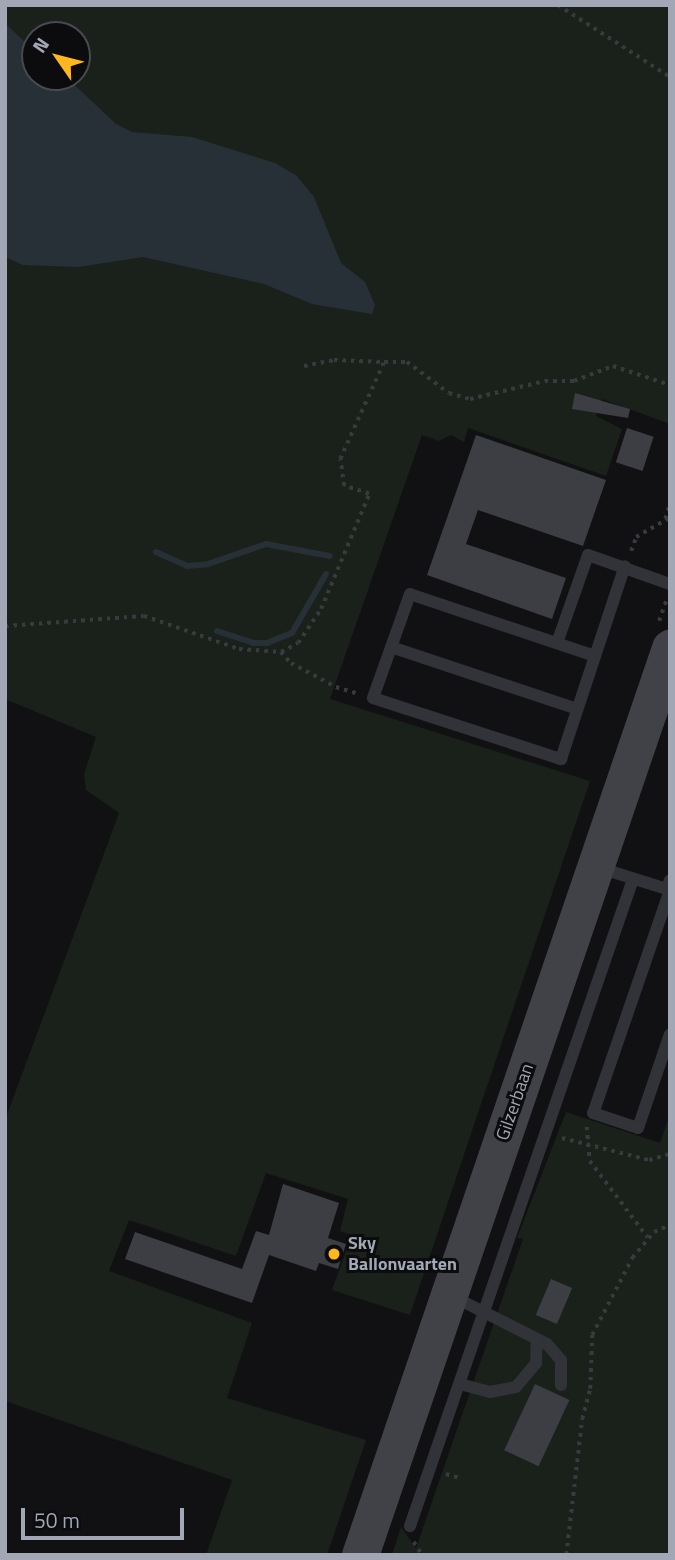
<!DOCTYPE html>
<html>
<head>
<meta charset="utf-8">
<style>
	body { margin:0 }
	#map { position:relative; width:675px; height:1560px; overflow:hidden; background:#111113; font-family:"Titillium Web",sans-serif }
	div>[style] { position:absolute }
	.green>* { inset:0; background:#19211a }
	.water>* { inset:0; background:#273037 }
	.stream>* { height:6px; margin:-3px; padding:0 3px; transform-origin:3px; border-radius:3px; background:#273037 }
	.building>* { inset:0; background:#3d3e43; transform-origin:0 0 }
	.path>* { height:3.5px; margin-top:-1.75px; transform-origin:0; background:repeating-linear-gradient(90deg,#383a3f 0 3.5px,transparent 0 8.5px) }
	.lane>* { height:12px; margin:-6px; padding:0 6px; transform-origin:6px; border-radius:6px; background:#323338 }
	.secondary>* { height:37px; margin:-18.5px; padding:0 18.5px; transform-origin:18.5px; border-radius:18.5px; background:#404248 }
	.dots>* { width:19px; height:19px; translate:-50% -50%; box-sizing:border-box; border:4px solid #0c0c0e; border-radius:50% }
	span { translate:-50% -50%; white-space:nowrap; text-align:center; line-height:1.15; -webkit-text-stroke:6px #0c0c0e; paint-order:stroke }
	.street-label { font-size:18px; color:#a1a7b5 }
	.poi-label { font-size:18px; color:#a1a7b5; font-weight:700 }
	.left { translate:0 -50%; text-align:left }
	.frame { position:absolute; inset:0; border:7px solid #a1a7b5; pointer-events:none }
	.north { position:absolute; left:21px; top:21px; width:70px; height:70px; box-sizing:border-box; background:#0c0c0e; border:2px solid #484a51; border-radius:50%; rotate:305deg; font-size:19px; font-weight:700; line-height:28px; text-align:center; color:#a1a7b5 }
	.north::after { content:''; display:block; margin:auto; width:24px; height:32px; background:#ffb71d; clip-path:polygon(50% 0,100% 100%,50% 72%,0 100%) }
	.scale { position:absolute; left:21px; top:1508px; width:163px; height:32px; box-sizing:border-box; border:4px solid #a1a7b5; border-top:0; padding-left:9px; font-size:21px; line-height:24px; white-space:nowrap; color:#a1a7b5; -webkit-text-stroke:5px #0c0c0e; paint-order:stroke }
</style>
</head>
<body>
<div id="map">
	<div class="green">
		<div style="clip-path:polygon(evenodd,5px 5px,670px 5px,670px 424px,602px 399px,596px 416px,622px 429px,606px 476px,468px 428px,464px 442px,451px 435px,439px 441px,422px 435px,330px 699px,590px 781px,410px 1315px,332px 1290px,352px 1235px,340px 1231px,348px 1199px,266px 1173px,236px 1256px,129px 1220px,109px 1271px,252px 1323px,227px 1398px,366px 1440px,327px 1555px,206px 1555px,232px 1480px,5px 1401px,5px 1120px,119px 813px,86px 790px,84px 774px,96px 737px,5px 699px,5px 5px,35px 35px,77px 35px,77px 77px,35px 77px,35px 35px)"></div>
		<div style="clip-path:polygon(566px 1112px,660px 1143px,670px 1114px,670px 1555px,392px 1555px,401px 1527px,416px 1548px,523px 1239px,517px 1238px)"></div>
	</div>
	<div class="water">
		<div style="clip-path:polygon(5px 23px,35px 52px,35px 77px,66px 77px,116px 124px,132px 132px,192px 137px,275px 163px,297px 176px,314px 197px,341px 263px,365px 282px,375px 305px,372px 314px,312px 304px,264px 284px,143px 257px,78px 267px,23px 265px,5px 257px)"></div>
	</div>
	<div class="stream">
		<div style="left:156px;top:552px;width:34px;rotate:24deg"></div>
		<div style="left:187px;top:566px;width:21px;rotate:-5deg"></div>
		<div style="left:208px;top:564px;width:61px;rotate:-19deg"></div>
		<div style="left:266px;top:544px;width:65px;rotate:10.6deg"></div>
		<div style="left:217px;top:631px;width:38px;rotate:18deg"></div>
		<div style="left:253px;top:643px;width:14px"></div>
		<div style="left:267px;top:643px;width:27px;rotate:-22deg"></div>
		<div style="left:292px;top:633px;width:68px;rotate:-60deg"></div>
	</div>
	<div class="building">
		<div style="clip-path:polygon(575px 393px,630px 409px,628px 418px,572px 409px)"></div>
		<div style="left:627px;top:428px;width:28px;height:36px;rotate:18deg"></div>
		<div style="clip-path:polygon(476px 435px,606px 480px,583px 546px,478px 510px,466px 544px,566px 578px,552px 619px,427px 575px)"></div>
		<div style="clip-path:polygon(283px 1184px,339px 1203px,328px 1238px,346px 1244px,338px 1269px,319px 1263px,316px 1271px,269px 1255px,252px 1303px,125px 1259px,135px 1232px,242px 1269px,256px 1231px,269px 1235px)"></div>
		<div style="left:551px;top:1279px;width:23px;height:39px;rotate:23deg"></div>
		<div style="left:535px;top:1384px;width:38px;height:73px;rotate:25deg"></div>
	</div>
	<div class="path">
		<div style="left:558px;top:5px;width:133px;rotate:32.7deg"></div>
		<div style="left:304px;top:366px;width:31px;rotate:-11deg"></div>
		<div style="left:334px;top:360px;width:50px;rotate:2.3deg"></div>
		<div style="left:665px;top:519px;width:16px;rotate:-72deg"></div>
		<div style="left:631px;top:551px;width:15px;rotate:-70deg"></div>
		<div style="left:636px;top:537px;width:39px;rotate:-30deg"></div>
		<div style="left:659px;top:621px;width:24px;rotate:-71deg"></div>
		<div style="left:5px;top:626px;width:139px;rotate:-4.1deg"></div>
		<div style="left:144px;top:616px;width:101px;rotate:19.2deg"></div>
		<div style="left:239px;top:649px;width:42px;rotate:4.1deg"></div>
		<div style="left:281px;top:652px;width:15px;rotate:48deg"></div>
		<div style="left:291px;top:663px;width:51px;rotate:28.1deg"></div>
		<div style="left:336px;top:687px;width:24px;rotate:17deg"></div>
		<div style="left:281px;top:652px;width:19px;rotate:-28deg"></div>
		<div style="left:298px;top:643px;width:41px;rotate:-55.9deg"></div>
		<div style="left:321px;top:609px;width:125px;rotate:-67.3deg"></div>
		<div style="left:369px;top:494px;width:26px;rotate:-162deg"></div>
		<div style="left:344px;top:486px;width:27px;rotate:-98deg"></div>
		<div style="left:340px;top:459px;width:107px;rotate:-65.6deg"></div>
		<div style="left:384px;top:362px;width:23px"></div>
		<div style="left:407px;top:362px;width:52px;rotate:36.4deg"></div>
		<div style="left:449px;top:393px;width:22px;rotate:16deg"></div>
		<div style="left:470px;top:399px;width:77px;rotate:-13.5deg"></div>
		<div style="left:545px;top:381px;width:29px"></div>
		<div style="left:574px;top:381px;width:42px;rotate:-21deg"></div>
		<div style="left:613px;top:366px;width:60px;rotate:18.4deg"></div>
		<div style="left:587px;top:1127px;width:34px;rotate:85deg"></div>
		<div style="left:590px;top:1161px;width:96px;rotate:53deg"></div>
		<div style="left:562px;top:1138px;width:90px;rotate:14.2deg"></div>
		<div style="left:649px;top:1160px;width:22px;rotate:-16deg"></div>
		<div style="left:446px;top:1474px;width:15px;rotate:16deg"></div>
		<div style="left:414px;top:1542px;width:15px;rotate:58deg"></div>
		<div style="left:566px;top:1555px;width:137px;rotate:-83.3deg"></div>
		<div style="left:582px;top:1419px;width:31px;rotate:-75deg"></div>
		<div style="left:590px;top:1389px;width:54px;rotate:-87.9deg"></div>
		<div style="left:592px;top:1335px;width:87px;rotate:-62.5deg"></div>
		<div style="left:632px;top:1258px;width:34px;rotate:-50deg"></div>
		<div style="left:654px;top:1232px;width:17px;rotate:-24deg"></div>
	</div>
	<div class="lane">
		<div style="left:557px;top:643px;width:93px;rotate:-70.6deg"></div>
		<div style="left:588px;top:555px;width:87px;rotate:19.5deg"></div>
		<div style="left:391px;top:647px;width:196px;rotate:18.4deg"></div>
		<div style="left:595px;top:656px;width:195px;rotate:-161.5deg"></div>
		<div style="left:410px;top:594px;width:110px;rotate:109.6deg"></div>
		<div style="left:373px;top:698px;width:198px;rotate:18deg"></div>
		<div style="left:561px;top:759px;width:203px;rotate:-71.7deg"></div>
		<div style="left:600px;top:868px;width:70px;rotate:17.4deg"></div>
		<div style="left:667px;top:889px;width:9px;rotate:-72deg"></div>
		<div style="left:670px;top:890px;width:236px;rotate:109deg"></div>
		<div style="left:593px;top:1113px;width:47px;rotate:18.4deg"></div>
		<div style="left:638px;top:1128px;width:99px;rotate:-71.2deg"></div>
		<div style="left:452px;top:1296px;width:106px;rotate:26.8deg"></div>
		<div style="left:547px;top:1344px;width:21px;rotate:49deg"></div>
		<div style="left:561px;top:1360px;width:25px;rotate:90deg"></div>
		<div style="left:460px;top:1384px;width:31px;rotate:15deg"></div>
		<div style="left:490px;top:1392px;width:26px;rotate:-11deg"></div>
		<div style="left:516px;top:1387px;width:31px;rotate:-50deg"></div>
		<div style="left:536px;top:1363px;width:24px;rotate:-88deg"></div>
		<div style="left:410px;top:1526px;width:684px;rotate:-70.98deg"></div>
	</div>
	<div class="secondary">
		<div style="left:360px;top:1555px;width:959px;rotate:-71.13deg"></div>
	</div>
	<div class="dots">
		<div style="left:334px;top:1254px;background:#ffb71d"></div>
	</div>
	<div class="street-label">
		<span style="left:515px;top:1102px;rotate:-71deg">Gilzerbaan</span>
	</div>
	<div class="poi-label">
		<span class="left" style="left:348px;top:1254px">Sky<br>Ballonvaarten</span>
	</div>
	<div class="frame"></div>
	<div class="north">N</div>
	<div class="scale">50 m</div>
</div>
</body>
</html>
